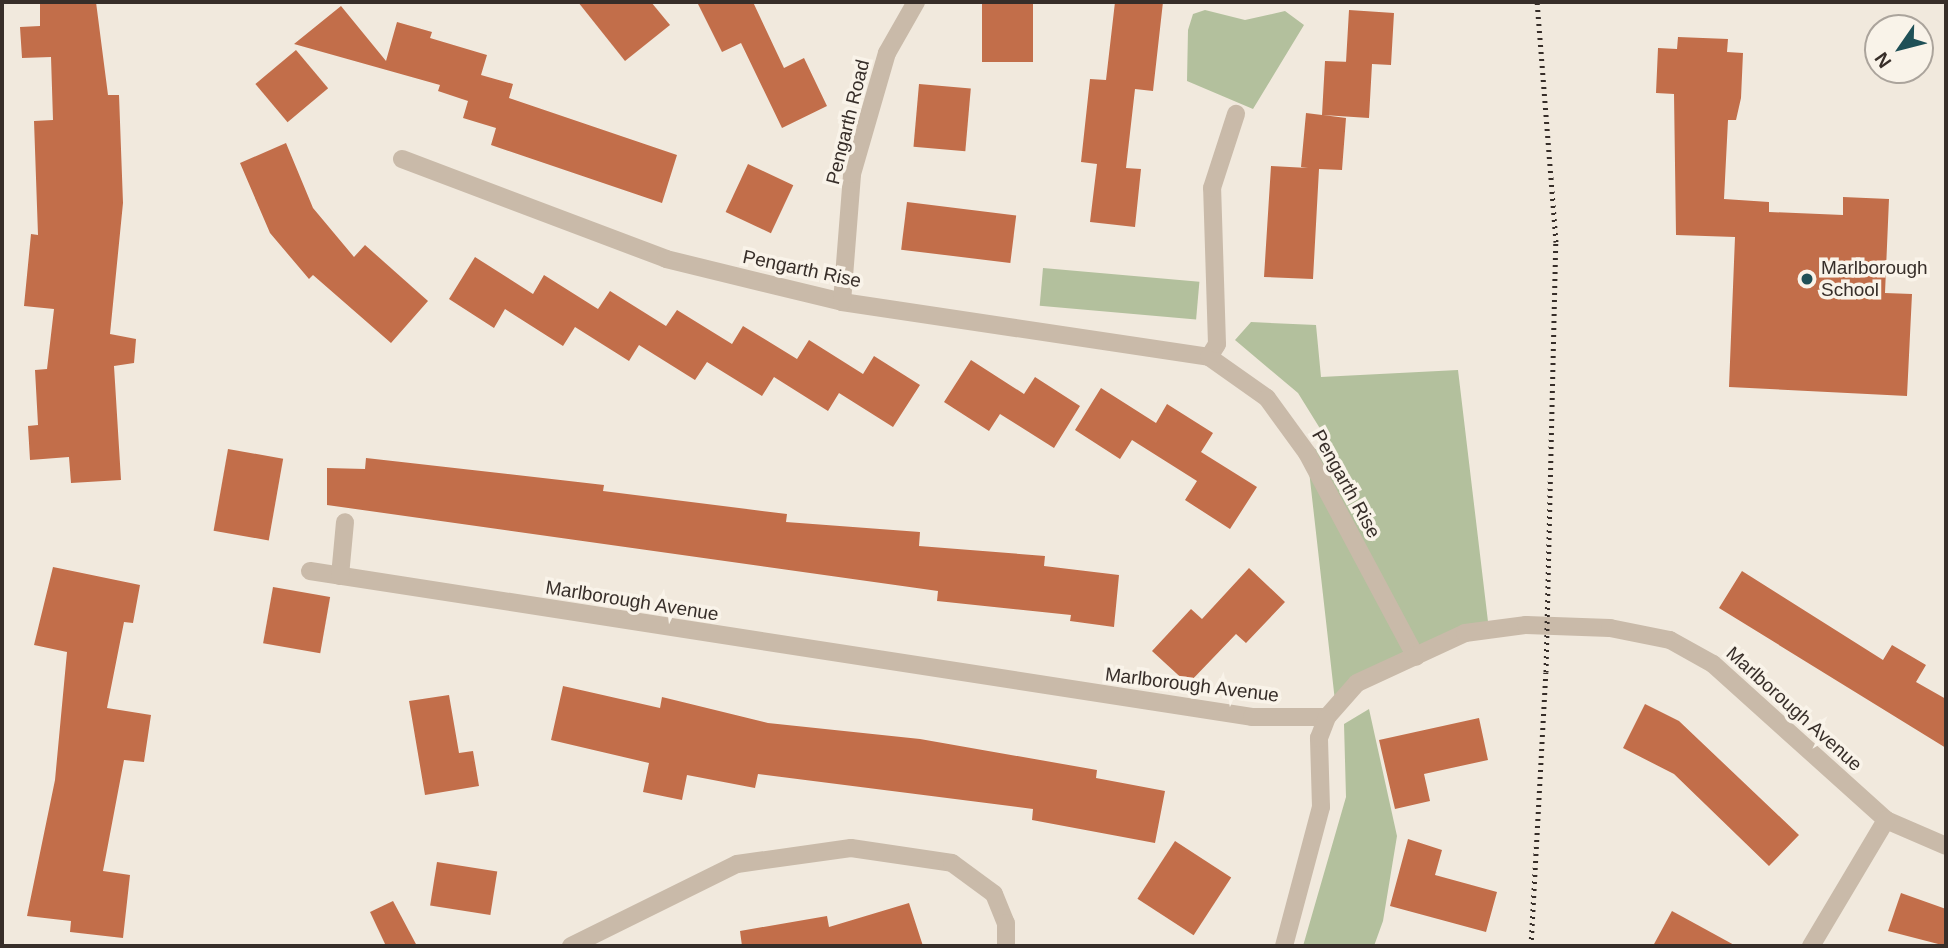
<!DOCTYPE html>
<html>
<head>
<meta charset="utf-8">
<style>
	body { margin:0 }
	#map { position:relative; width:1948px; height:948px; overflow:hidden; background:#f1e9dd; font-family:Arial,sans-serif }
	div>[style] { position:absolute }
	.green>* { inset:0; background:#b3c09d; transform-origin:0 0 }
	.building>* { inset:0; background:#c26e4a; transform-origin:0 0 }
	.minor>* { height:18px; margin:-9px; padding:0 9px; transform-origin:9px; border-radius:9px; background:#c9baa9 }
	.rail>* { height:5px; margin-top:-2.5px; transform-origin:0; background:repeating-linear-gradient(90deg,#372e29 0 2px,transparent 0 7px) }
	.dots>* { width:19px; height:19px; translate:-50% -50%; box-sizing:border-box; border:4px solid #f9f3e9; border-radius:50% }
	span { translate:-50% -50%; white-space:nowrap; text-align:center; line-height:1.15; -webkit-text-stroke:7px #f9f3e9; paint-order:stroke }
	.street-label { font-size:19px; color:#372e29 }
	.poi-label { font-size:19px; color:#372e29 }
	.left { translate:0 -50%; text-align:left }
	.frame { position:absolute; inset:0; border:4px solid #372e29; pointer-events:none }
	.north { position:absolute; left:1864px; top:14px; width:70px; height:70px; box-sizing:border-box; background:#f9f3e9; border:2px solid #aba49c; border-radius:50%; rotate:235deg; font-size:19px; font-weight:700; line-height:28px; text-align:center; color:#372e29 }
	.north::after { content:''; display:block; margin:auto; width:24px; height:32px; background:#1f5057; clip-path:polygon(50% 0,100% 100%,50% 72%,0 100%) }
</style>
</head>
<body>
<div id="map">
	<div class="green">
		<div style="clip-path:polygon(1205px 10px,1245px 20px,1285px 11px,1304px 25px,1253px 109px,1187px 81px,1188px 30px,1193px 14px)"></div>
		<div style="left:1043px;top:268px;width:157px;height:38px;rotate:5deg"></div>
		<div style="clip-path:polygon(1251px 322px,1316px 325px,1321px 377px,1458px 370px,1489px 630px,1335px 701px,1307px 453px,1329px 443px,1298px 393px,1235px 340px)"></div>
		<div style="clip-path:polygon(1369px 709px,1397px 836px,1383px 921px,1374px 946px,1303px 946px,1346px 797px,1344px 724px)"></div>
	</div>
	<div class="building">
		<div style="clip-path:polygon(40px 2px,96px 2px,108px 95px,119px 95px,123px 203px,110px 334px,136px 339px,134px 363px,114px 366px,121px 480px,71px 483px,69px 457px,30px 460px,28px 426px,38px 425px,35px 370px,47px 369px,54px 309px,24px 306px,31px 234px,38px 235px,34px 121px,53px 120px,51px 57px,22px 58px,20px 27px,40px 26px)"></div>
		<div style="clip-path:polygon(578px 2px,651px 2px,670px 25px,625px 61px)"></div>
		<div style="clip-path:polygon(697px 2px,753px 2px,784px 68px,804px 58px,827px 106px,782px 128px,741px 43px,722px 52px)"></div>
		<div style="left:982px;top:2px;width:51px;height:60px"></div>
		<div style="clip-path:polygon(1115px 2px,1163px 2px,1153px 91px,1135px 89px,1126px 168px,1141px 169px,1135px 227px,1090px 222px,1097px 164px,1081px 162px,1090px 79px,1106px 80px)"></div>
		<div style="clip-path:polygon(341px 6px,386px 61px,397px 22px,432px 32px,430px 38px,487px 55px,481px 75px,513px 84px,509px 98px,677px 155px,662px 203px,491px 145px,496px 128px,463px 118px,468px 101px,438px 91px,440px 85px,294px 44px)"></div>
		<div style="clip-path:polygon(1349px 10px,1394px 13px,1391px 65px,1372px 64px,1369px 118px,1323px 115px,1346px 118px,1342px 170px,1319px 169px,1313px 279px,1264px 277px,1271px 166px,1308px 168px,1301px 167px,1306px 113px,1322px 115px,1325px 61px,1351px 62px,1346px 62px)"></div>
		<div style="clip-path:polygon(1678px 37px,1728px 39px,1727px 52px,1743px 53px,1741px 98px,1736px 120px,1728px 120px,1724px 199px,1769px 202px,1769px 212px,1843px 215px,1843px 197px,1889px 199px,1885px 293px,1912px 294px,1907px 396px,1729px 387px,1735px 237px,1676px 235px,1674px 94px,1656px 93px,1658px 48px,1677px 49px)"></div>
		<div style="left:296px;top:50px;width:50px;height:53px;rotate:50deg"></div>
		<div style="left:919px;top:84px;width:52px;height:63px;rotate:5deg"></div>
		<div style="clip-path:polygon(286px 143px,313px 208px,354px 257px,365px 245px,428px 301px,391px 343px,313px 275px,309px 279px,270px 233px,240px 163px)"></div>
		<div style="left:748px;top:164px;width:50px;height:53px;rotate:25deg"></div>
		<div style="left:907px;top:202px;width:110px;height:48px;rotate:7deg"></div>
		<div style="clip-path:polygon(475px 257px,533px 294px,544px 275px,598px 309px,610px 291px,666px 326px,677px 310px,732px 344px,743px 326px,797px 359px,809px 340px,863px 374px,874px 356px,920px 385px,893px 427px,839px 393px,828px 411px,774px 377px,762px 396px,707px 362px,695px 380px,639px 345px,629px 361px,575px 327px,563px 346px,505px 309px,494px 328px,449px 299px)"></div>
		<div style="clip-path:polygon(971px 360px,1024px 394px,1035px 377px,1080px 406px,1054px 448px,1000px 414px,989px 431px,944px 402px)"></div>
		<div style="clip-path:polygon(1101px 388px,1156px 423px,1167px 404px,1213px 433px,1201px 452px,1257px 487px,1230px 529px,1185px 500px,1197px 481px,1132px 440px,1120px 459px,1075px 430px)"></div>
		<div style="left:228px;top:449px;width:56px;height:83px;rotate:10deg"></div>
		<div style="clip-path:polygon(366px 458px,604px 485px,603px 491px,787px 514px,786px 522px,920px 532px,919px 546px,1045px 556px,1044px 566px,1119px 575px,1114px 627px,1070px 621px,1071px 615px,937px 601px,938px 591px,327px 505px,327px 468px,365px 469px)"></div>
		<div style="clip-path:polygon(53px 567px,140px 585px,133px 623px,124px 622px,107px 708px,151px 715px,144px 762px,124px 760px,103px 871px,130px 875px,123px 938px,70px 932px,71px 921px,27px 916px,55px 780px,67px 652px,34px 645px)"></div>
		<div style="clip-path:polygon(1249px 568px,1285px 602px,1246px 643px,1236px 634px,1188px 684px,1152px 651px,1191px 609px,1202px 619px)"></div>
		<div style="clip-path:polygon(1742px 571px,1883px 660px,1892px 645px,1926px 665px,1916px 682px,1946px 699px,1946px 748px,1719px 608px)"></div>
		<div style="left:273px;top:587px;width:58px;height:57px;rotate:10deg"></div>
		<div style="clip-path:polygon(563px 686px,660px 708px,662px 697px,768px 723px,920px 739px,1097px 770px,1096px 778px,1165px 791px,1155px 843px,1032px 820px,1033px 809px,758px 774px,755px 788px,687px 775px,682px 800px,643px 792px,649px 763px,551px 740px)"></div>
		<div style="clip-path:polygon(449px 695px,459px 753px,473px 751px,479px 786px,425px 795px,409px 701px)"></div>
		<div style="clip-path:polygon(1645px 704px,1679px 721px,1799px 835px,1769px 866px,1674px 774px,1623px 748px)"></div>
		<div style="clip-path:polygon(1479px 718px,1488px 760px,1424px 774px,1430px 801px,1395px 809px,1379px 740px)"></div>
		<div style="clip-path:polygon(1408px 839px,1442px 850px,1435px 875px,1497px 892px,1486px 932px,1390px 906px)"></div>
		<div style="left:1175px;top:841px;width:67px;height:69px;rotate:33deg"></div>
		<div style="left:437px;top:862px;width:61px;height:44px;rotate:9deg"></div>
		<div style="clip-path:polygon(1901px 893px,1946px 909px,1946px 946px,1888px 931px)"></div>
		<div style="clip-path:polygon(393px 901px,417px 946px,386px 946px,370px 912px)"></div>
		<div style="clip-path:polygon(909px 903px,923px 946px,742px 946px,740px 931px,827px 916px,829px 927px)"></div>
		<div style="clip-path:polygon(1672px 911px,1736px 946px,1653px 946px)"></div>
	</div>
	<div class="minor">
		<div style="left:402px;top:159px;width:282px;rotate:20.7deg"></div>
		<div style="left:666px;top:259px;width:181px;rotate:13.7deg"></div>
		<div style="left:842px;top:302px;width:371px;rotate:8.5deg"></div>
		<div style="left:1209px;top:357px;width:71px;rotate:35.3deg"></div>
		<div style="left:1267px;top:398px;width:68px;rotate:54deg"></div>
		<div style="left:1307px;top:453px;width:231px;rotate:61.9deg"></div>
		<div style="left:842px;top:302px;width:128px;rotate:-85.5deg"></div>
		<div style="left:852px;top:174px;width:126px;rotate:-73.9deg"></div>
		<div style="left:887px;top:53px;width:59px;rotate:-60.4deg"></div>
		<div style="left:1209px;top:357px;width:15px;rotate:-58deg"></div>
		<div style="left:1217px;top:344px;width:156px;rotate:-91.8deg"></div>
		<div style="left:1212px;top:188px;width:78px;rotate:-72deg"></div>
		<div style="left:310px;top:571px;width:953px;rotate:8.81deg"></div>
		<div style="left:1252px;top:717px;width:75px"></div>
		<div style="left:1327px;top:717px;width:45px;rotate:-48.6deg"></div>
		<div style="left:1357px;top:683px;width:119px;rotate:-24.8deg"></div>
		<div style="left:1465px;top:633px;width:62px;rotate:-7.5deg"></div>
		<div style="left:1526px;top:625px;width:84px;rotate:2deg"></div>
		<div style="left:1610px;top:628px;width:61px;rotate:11.3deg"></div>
		<div style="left:1670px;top:640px;width:49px;rotate:29.2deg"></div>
		<div style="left:1713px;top:664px;width:233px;rotate:42deg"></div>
		<div style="left:1886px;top:820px;width:65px;rotate:23.4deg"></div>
		<div style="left:340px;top:576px;width:54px;rotate:-84.7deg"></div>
		<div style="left:571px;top:946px;width:185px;rotate:-26.3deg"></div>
		<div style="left:737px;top:864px;width:115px;rotate:-8deg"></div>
		<div style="left:851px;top:848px;width:102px;rotate:8.4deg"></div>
		<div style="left:952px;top:863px;width:52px;rotate:36.4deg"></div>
		<div style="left:994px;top:894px;width:31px;rotate:68deg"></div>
		<div style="left:1006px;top:923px;width:23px;rotate:90deg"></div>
		<div style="left:1284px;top:946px;width:144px;rotate:-75.1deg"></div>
		<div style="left:1321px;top:807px;width:69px;rotate:-91.7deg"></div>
		<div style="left:1319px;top:738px;width:22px;rotate:-69deg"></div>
		<div style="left:1811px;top:946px;width:147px;rotate:-59.2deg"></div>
	</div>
	<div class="rail">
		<div style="left:1531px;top:946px;width:274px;rotate:-86.9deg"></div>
		<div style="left:1546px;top:672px;width:430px;rotate:-88.7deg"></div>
		<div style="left:1556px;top:242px;width:241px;rotate:-94.5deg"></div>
	</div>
	<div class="dots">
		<div style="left:1807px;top:279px;background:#1f5057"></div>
	</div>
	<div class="street-label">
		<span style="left:848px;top:122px;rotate:-76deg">Pengarth Road</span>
		<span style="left:802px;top:269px;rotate:12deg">Pengarth Rise</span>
		<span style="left:1346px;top:484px;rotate:61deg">Pengarth Rise</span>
		<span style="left:632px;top:601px;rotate:9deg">Marlborough Avenue</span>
		<span style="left:1192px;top:685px;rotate:7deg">Marlborough Avenue</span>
		<span style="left:1794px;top:709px;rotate:42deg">Marlborough Avenue</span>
	</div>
	<div class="poi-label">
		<span class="left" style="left:1821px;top:279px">Marlborough<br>School</span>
	</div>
	<div class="frame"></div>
	<div class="north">N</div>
</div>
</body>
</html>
